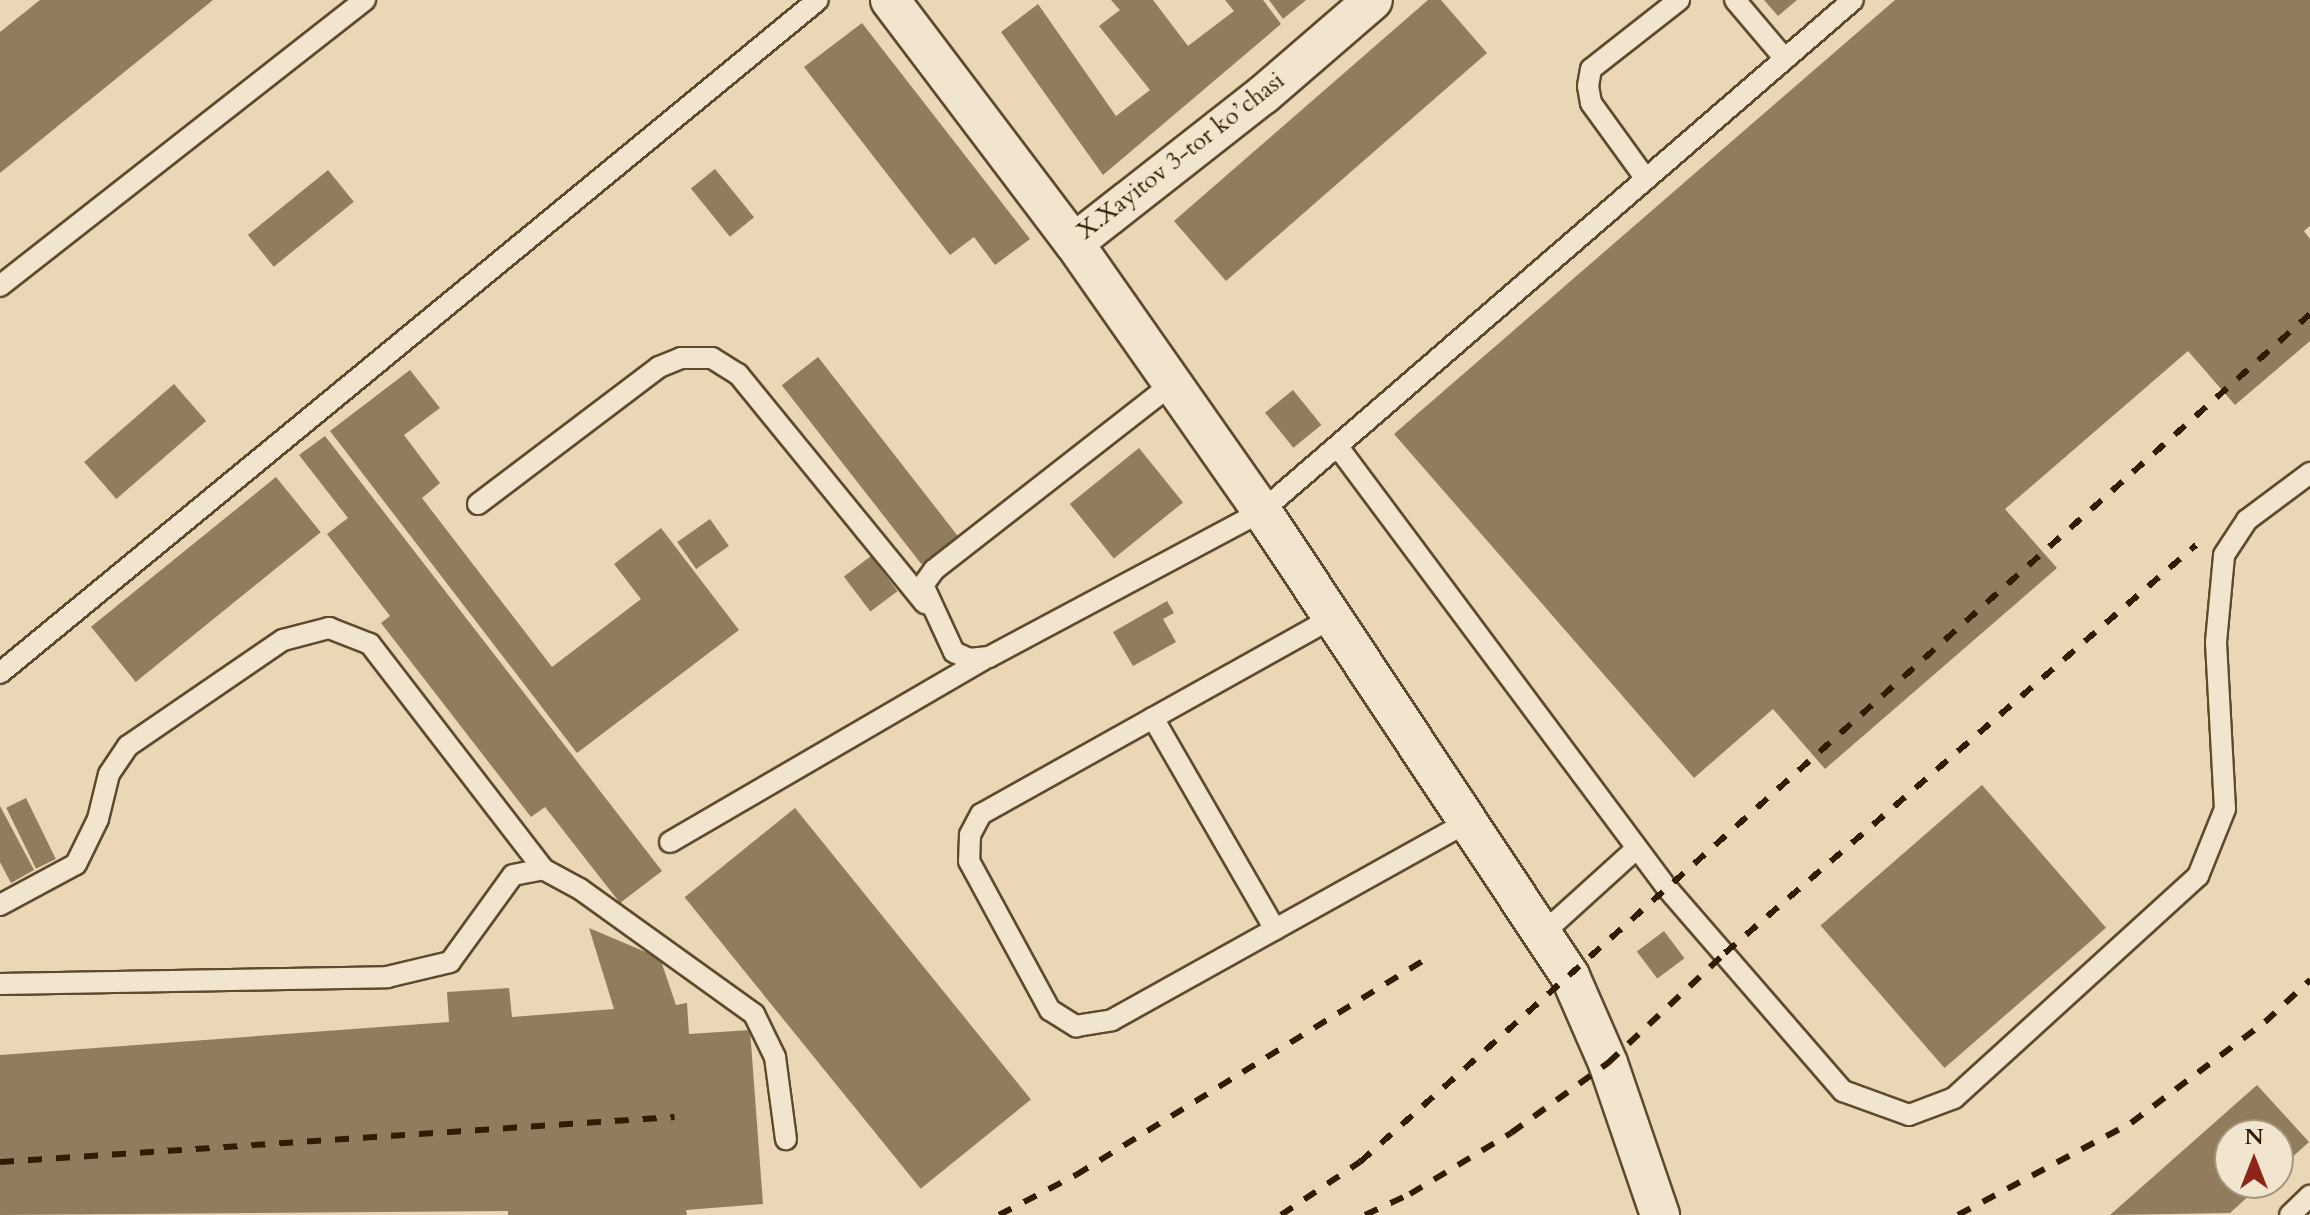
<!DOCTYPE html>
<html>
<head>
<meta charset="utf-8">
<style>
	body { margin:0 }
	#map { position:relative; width:2310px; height:1215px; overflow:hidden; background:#ead7b5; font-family:Cardo,serif }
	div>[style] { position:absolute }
	.building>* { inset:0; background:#917d5e; transform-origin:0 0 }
	.roads { filter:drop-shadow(2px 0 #5e4b2d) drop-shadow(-2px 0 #5e4b2d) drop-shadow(0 2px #5e4b2d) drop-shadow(0 -2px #5e4b2d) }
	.service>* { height:20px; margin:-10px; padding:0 10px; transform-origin:10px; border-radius:10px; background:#f1e5cf }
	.minor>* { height:38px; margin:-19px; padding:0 19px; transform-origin:19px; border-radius:19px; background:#f1e5cf }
	.rail>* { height:6px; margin-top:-3px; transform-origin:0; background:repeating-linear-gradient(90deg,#301c00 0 14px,transparent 0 28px) }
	span { translate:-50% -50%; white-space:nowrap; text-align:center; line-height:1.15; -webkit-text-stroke:8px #f1e5cf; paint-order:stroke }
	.street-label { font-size:24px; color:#301c00 }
	.north { position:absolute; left:2214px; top:1119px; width:80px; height:80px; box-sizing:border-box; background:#f1e5cf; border:2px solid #a4957c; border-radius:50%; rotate:0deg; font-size:22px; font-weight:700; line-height:32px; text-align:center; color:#301c00 }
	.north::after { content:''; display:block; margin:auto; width:28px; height:36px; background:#8f2418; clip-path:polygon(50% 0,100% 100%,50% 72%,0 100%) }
</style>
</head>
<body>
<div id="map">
	<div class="building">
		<div style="clip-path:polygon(40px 0,213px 0,0 173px,0 32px)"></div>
		<div style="clip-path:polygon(1111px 0,1153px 0,1188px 46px,1234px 11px,1225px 0,1263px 0,1281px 24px,1103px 175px,1001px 32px,1038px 4px,1116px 116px,1150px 90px,1099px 26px,1120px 10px)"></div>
		<div style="clip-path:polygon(1269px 0,1306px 0,1283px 19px)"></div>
		<div style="clip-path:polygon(1428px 0,1441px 0,1487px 53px,1226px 281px,1174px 221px)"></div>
		<div style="clip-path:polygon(1764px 0,1797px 0,1778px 16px)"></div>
		<div style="clip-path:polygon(1895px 0,2310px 0,2310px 226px,2304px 231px,2310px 239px,2310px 341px,2235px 405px,2188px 351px,2005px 509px,2057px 568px,1825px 769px,1773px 709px,1694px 778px,1394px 434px)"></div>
		<div style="clip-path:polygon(862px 23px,1030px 239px,995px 265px,974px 237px,950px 255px,804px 67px)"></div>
		<div style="left:715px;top:169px;width:62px;height:31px;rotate:51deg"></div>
		<div style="left:328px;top:170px;width:41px;height:103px;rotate:51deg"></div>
		<div style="left:818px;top:357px;width:227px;height:46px;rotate:52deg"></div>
		<div style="clip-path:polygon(410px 370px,440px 408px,404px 435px,440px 483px,422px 498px,552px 667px,641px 599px,614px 564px,661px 528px,739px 630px,577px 753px,330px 431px)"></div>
		<div style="left:174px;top:384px;width:49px;height:119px;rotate:49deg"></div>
		<div style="left:1293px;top:390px;width:45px;height:36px;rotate:51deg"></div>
		<div style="clip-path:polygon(325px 436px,662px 871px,620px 903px,545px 807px,531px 817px,381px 623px,390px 616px,327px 534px,348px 518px,299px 455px)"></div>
		<div style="left:1139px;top:448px;width:70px;height:89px;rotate:51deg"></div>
		<div style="left:276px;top:477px;width:71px;height:238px;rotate:51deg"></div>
		<div style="left:710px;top:519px;width:33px;height:40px;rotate:55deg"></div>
		<div style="left:871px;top:556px;width:44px;height:34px;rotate:53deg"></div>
		<div style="clip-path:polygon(1167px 601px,1174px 613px,1163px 619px,1176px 642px,1133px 666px,1113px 632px)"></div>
		<div style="left:1982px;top:785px;width:189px;height:214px;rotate:49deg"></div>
		<div style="left:26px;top:798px;width:68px;height:22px;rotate:64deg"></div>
		<div style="clip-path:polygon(0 806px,34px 870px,11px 883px,0 862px)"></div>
		<div style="left:795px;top:808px;width:375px;height:142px;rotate:51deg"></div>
		<div style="clip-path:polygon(589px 928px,660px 958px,676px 1005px,687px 1003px,689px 1034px,750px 1030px,763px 1204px,686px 1210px,687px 1215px,508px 1215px,508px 1211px,0 1215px,0 1055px,449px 1022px,447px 992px,509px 988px,512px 1017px,614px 1009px)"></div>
		<div style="left:1664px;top:931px;width:34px;height:34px;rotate:53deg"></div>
		<div style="clip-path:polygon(2257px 1085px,2309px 1142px,2278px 1170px,2278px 1135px,2230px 1135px,2230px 1183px,2263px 1183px,2230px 1213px,2110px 1215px)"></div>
	</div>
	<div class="roads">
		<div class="service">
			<div style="left:1735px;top:0;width:77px;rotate:49.7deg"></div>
			<div style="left:1646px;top:179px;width:94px;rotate:-125.9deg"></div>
			<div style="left:1591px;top:103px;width:17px;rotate:-100deg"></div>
			<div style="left:1588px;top:86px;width:17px;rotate:-80deg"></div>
			<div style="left:1591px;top:69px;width:112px;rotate:-38.1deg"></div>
			<div style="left:0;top:286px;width:464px;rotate:-38.1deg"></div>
			<div style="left:1172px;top:384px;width:302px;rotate:142deg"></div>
			<div style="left:934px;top:570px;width:19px;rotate:126deg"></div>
			<div style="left:923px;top:585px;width:74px;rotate:65.2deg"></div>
			<div style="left:954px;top:652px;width:17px;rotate:25deg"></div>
			<div style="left:969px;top:659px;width:20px;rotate:-6deg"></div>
			<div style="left:989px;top:657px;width:310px;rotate:-28.1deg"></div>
			<div style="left:1262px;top:511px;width:781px;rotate:-40.85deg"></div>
			<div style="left:1338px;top:447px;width:550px;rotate:53.28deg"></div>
			<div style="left:1667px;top:888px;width:269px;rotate:49.1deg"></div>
			<div style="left:1843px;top:1091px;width:70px;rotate:20deg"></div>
			<div style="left:1909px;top:1115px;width:48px;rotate:-20.7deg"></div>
			<div style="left:1954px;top:1098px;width:330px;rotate:-42.3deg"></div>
			<div style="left:2198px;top:876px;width:72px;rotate:-68.1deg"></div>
			<div style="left:2225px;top:809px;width:167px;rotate:-93.1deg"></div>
			<div style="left:2216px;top:642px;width:87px;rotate:-84.7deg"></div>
			<div style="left:2224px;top:555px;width:42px;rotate:-56.7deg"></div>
			<div style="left:2247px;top:520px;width:79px;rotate:-36.7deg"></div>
			<div style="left:478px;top:504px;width:227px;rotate:-37.1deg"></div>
			<div style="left:659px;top:367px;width:24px;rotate:-22deg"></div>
			<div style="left:681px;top:358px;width:31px"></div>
			<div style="left:712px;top:358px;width:31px;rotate:32deg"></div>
			<div style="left:738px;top:374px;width:296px;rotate:50.8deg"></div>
			<div style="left:1332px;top:618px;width:402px;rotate:150.8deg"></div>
			<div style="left:981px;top:814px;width:24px;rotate:118deg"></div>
			<div style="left:970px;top:835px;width:26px;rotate:92deg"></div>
			<div style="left:969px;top:861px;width:170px;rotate:61.5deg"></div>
			<div style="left:1050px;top:1010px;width:31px;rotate:32deg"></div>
			<div style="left:1076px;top:1026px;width:36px;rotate:-9deg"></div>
			<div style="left:1112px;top:1020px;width:407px;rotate:-29.1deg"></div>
			<div style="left:0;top:673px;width:1059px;rotate:-39.45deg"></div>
			<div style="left:1153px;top:718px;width:244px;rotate:60deg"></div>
			<div style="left:670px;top:842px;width:363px;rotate:-30.2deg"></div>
			<div style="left:0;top:905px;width:86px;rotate:-28.3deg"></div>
			<div style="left:76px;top:864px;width:50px;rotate:-63.9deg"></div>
			<div style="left:98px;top:819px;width:46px;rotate:-76.3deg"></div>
			<div style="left:109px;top:774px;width:34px;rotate:-56deg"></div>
			<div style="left:128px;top:746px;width:188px;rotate:-34.4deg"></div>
			<div style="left:283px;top:640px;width:48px;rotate:-14.6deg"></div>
			<div style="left:329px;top:628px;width:44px;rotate:21.3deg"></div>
			<div style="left:370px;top:644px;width:284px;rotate:52.4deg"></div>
			<div style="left:1542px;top:934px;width:125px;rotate:-42.1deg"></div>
			<div style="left:0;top:984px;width:387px;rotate:-1deg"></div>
			<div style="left:387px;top:977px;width:65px;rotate:-13.4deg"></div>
			<div style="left:450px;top:962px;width:107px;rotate:-54.1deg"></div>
			<div style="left:513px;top:875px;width:31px;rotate:-11deg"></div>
			<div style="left:543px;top:869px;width:42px;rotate:28.4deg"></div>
			<div style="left:580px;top:889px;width:214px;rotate:35.7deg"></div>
			<div style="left:754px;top:1014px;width:48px;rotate:64deg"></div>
			<div style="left:775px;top:1057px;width:83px;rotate:82.4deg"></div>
			<div style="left:2290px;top:1215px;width:28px;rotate:-44deg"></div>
		</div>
		<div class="minor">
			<div style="left:890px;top:0;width:305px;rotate:52.9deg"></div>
			<div style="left:1074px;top:243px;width:240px;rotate:-38.1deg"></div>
			<div style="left:1263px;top:95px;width:145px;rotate:-40.8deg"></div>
			<div style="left:1074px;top:243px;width:327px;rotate:55deg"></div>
			<div style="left:1262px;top:511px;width:558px;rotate:56.48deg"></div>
			<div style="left:1570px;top:976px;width:95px;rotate:66.4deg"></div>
			<div style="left:1608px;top:1063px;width:161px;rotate:71.1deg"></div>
		</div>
	</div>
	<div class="rail">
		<div style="left:0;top:1162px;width:676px;rotate:-3.82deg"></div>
		<div style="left:999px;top:1215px;width:87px;rotate:-27.5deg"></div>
		<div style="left:1076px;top:1175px;width:414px;rotate:-31.7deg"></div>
		<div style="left:1281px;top:1215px;width:95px;rotate:-33.9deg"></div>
		<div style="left:1360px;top:1162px;width:1273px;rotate:-41.75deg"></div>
		<div style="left:1365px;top:1215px;width:50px;rotate:-25deg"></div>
		<div style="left:1410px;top:1194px;width:118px;rotate:-31.1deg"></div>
		<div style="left:1511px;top:1133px;width:120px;rotate:-35.8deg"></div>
		<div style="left:1608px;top:1063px;width:161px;rotate:-43.2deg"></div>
		<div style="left:1725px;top:953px;width:623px;rotate:-40.9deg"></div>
		<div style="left:1958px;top:1215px;width:196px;rotate:-28deg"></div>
		<div style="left:2131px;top:1123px;width:168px;rotate:-37deg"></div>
		<div style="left:2265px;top:1022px;width:62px;rotate:-43deg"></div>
	</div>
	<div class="street-label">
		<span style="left:1181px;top:156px;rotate:-38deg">X.Xayitov 3-tor koʼchasi</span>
	</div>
	<div class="north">N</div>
</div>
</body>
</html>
